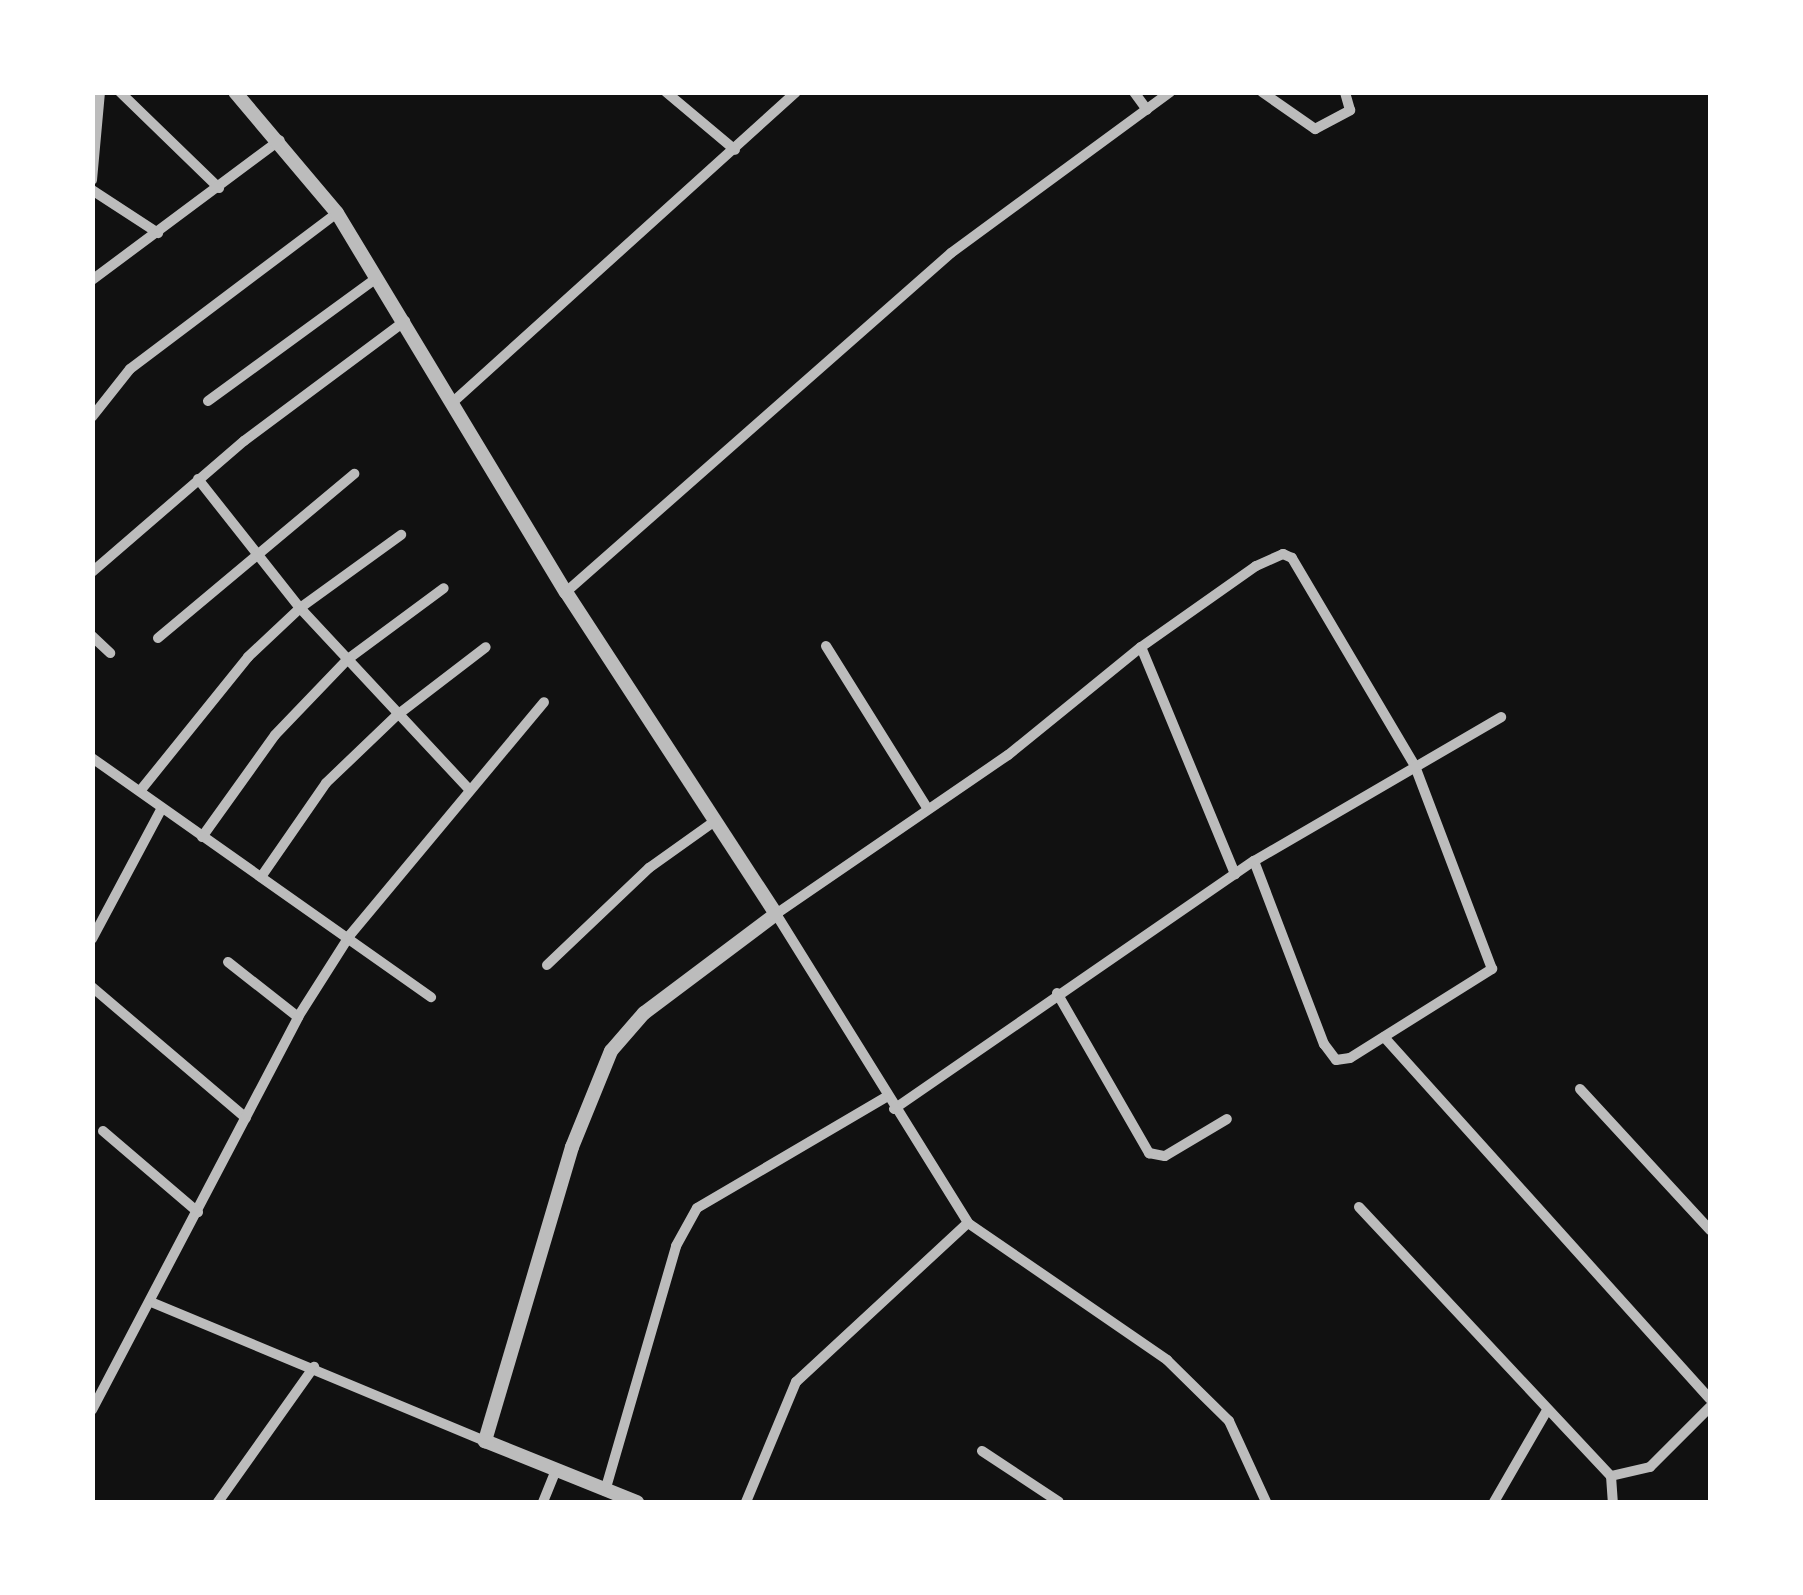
<!DOCTYPE html>
<html>
<head>
<meta charset="utf-8">
<style>
	body { margin:0 }
	#map { position:relative; width:1803px; height:1595px; overflow:hidden; background:#111; font-family:Commissioner,sans-serif }
	div>[style] { position:absolute }
	.minor>* { height:10px; margin:-5px; padding:0 5px; transform-origin:5px; border-radius:5px; background:#bcbcbc }
	.tertiary>* { height:14px; margin:-7px; padding:0 7px; transform-origin:7px; border-radius:7px; background:#bcbcbc }
	span { translate:-50% -50%; white-space:nowrap; text-align:center; line-height:1.15; -webkit-text-stroke:10px #fff; paint-order:stroke }
	.frame { position:absolute; inset:0; border:95px solid #fff; pointer-events:none }
</style>
</head>
<body>
<div id="map">
	<div class="minor">
		<div style="left:120px;top:92px;width:138px;rotate:44.1deg"></div>
		<div style="left:666px;top:92px;width:90px;rotate:40deg"></div>
		<div style="left:1134px;top:92px;width:22px;rotate:54deg"></div>
		<div style="left:1262px;top:92px;width:65px;rotate:34.9deg"></div>
		<div style="left:1315px;top:129px;width:40px;rotate:-28deg"></div>
		<div style="left:1350px;top:110px;width:19px;rotate:-106deg"></div>
		<div style="left:92px;top:180px;width:88px;rotate:-84.8deg"></div>
		<div style="left:92px;top:190px;width:79px;rotate:33.1deg"></div>
		<div style="left:92px;top:280px;width:234px;rotate:-36.7deg"></div>
		<div style="left:208px;top:401px;width:207px;rotate:-36.1deg"></div>
		<div style="left:453px;top:402px;width:462px;rotate:-42.1deg"></div>
		<div style="left:92px;top:417px;width:61px;rotate:-51.6deg"></div>
		<div style="left:130px;top:369px;width:259px;rotate:-37deg"></div>
		<div style="left:198px;top:479px;width:164px;rotate:51.7deg"></div>
		<div style="left:300px;top:608px;width:249px;rotate:47deg"></div>
		<div style="left:92px;top:572px;width:201px;rotate:-40.8deg"></div>
		<div style="left:244px;top:441px;width:201px;rotate:-36.7deg"></div>
		<div style="left:566px;top:592px;width:513px;rotate:-41.36deg"></div>
		<div style="left:951px;top:253px;width:272px;rotate:-36.3deg"></div>
		<div style="left:92px;top:636px;width:25px;rotate:43deg"></div>
		<div style="left:158px;top:638px;width:256px;rotate:-39.9deg"></div>
		<div style="left:826px;top:646px;width:192px;rotate:58deg"></div>
		<div style="left:1141px;top:647px;width:246px;rotate:67.5deg"></div>
		<div style="left:92px;top:758px;width:415px;rotate:35.2deg"></div>
		<div style="left:140px;top:791px;width:172px;rotate:-51.1deg"></div>
		<div style="left:248px;top:657px;width:71px;rotate:-43.3deg"></div>
		<div style="left:300px;top:608px;width:125px;rotate:-35.9deg"></div>
		<div style="left:202px;top:837px;width:125px;rotate:-54.4deg"></div>
		<div style="left:275px;top:735px;width:105px;rotate:-46.2deg"></div>
		<div style="left:348px;top:659px;width:119px;rotate:-36.5deg"></div>
		<div style="left:1254px;top:861px;width:196px;rotate:69.1deg"></div>
		<div style="left:1324px;top:1044px;width:20px;rotate:53deg"></div>
		<div style="left:1336px;top:1060px;width:14px;rotate:-8deg"></div>
		<div style="left:1350px;top:1058px;width:168px;rotate:-32.1deg"></div>
		<div style="left:1492px;top:969px;width:217px;rotate:-110.8deg"></div>
		<div style="left:1415px;top:766px;width:242px;rotate:-120.6deg"></div>
		<div style="left:1292px;top:558px;width:10px;rotate:-156deg"></div>
		<div style="left:1283px;top:554px;width:30px;rotate:156deg"></div>
		<div style="left:1256px;top:566px;width:141px;rotate:144.8deg"></div>
		<div style="left:1141px;top:647px;width:171px;rotate:140.9deg"></div>
		<div style="left:1008px;top:755px;width:281px;rotate:145.6deg"></div>
		<div style="left:776px;top:914px;width:364px;rotate:58.1deg"></div>
		<div style="left:968px;top:1223px;width:242px;rotate:34.5deg"></div>
		<div style="left:1167px;top:1360px;width:87px;rotate:44.5deg"></div>
		<div style="left:1229px;top:1421px;width:89px;rotate:65.4deg"></div>
		<div style="left:261px;top:877px;width:114px;rotate:-55.3deg"></div>
		<div style="left:326px;top:783px;width:97px;rotate:-43.7deg"></div>
		<div style="left:396px;top:716px;width:113px;rotate:-37.5deg"></div>
		<div style="left:92px;top:939px;width:146px;rotate:-61.9deg"></div>
		<div style="left:228px;top:962px;width:89px;rotate:38.2deg"></div>
		<div style="left:547px;top:965px;width:141px;rotate:-43.6deg"></div>
		<div style="left:649px;top:868px;width:81px;rotate:-35.5deg"></div>
		<div style="left:92px;top:987px;width:202px;rotate:40.4deg"></div>
		<div style="left:1057px;top:993px;width:185px;rotate:60.1deg"></div>
		<div style="left:1149px;top:1153px;width:16px;rotate:11deg"></div>
		<div style="left:1165px;top:1156px;width:72px;rotate:-30.8deg"></div>
		<div style="left:1384px;top:1037px;width:487px;rotate:48deg"></div>
		<div style="left:1580px;top:1089px;width:192px;rotate:47.3deg"></div>
		<div style="left:894px;top:1109px;width:437px;rotate:-34.6deg"></div>
		<div style="left:1254px;top:861px;width:286px;rotate:-30.2deg"></div>
		<div style="left:103px;top:1131px;width:125px;rotate:40.5deg"></div>
		<div style="left:1359px;top:1207px;width:369px;rotate:46.9deg"></div>
		<div style="left:1611px;top:1476px;width:40px;rotate:-13deg"></div>
		<div style="left:1650px;top:1467px;width:85px;rotate:-45deg"></div>
		<div style="left:151px;top:1302px;width:362px;rotate:22.6deg"></div>
		<div style="left:92px;top:1410px;width:444px;rotate:-62.3deg"></div>
		<div style="left:298px;top:1017px;width:97px;rotate:-57.6deg"></div>
		<div style="left:350px;top:935px;width:303px;rotate:-50.2deg"></div>
		<div style="left:982px;top:1451px;width:92px;rotate:33.5deg"></div>
		<div style="left:1611px;top:1476px;width:26px;rotate:86deg"></div>
		<div style="left:605px;top:1491px;width:255px;rotate:-73.8deg"></div>
		<div style="left:676px;top:1246px;width:43px;rotate:-61.1deg"></div>
		<div style="left:697px;top:1208px;width:219px;rotate:-30.4deg"></div>
		<div style="left:218px;top:1502px;width:166px;rotate:-54.6deg"></div>
		<div style="left:543px;top:1502px;width:31px;rotate:-68deg"></div>
		<div style="left:746px;top:1502px;width:130px;rotate:-67.4deg"></div>
		<div style="left:796px;top:1382px;width:234px;rotate:-42.8deg"></div>
		<div style="left:1494px;top:1502px;width:104px;rotate:-60deg"></div>
	</div>
	<div class="tertiary">
		<div style="left:235px;top:92px;width:158px;rotate:49.9deg"></div>
		<div style="left:337px;top:213px;width:443px;rotate:58.9deg"></div>
		<div style="left:566px;top:592px;width:384px;rotate:56.9deg"></div>
		<div style="left:776px;top:914px;width:165px;rotate:143.1deg"></div>
		<div style="left:644px;top:1013px;width:50px;rotate:131deg"></div>
		<div style="left:611px;top:1051px;width:104px;rotate:112.1deg"></div>
		<div style="left:572px;top:1147px;width:307px;rotate:106.5deg"></div>
		<div style="left:485px;top:1441px;width:164px;rotate:21.9deg"></div>
	</div>
	<div class="frame"></div>
</div>
</body>
</html>
